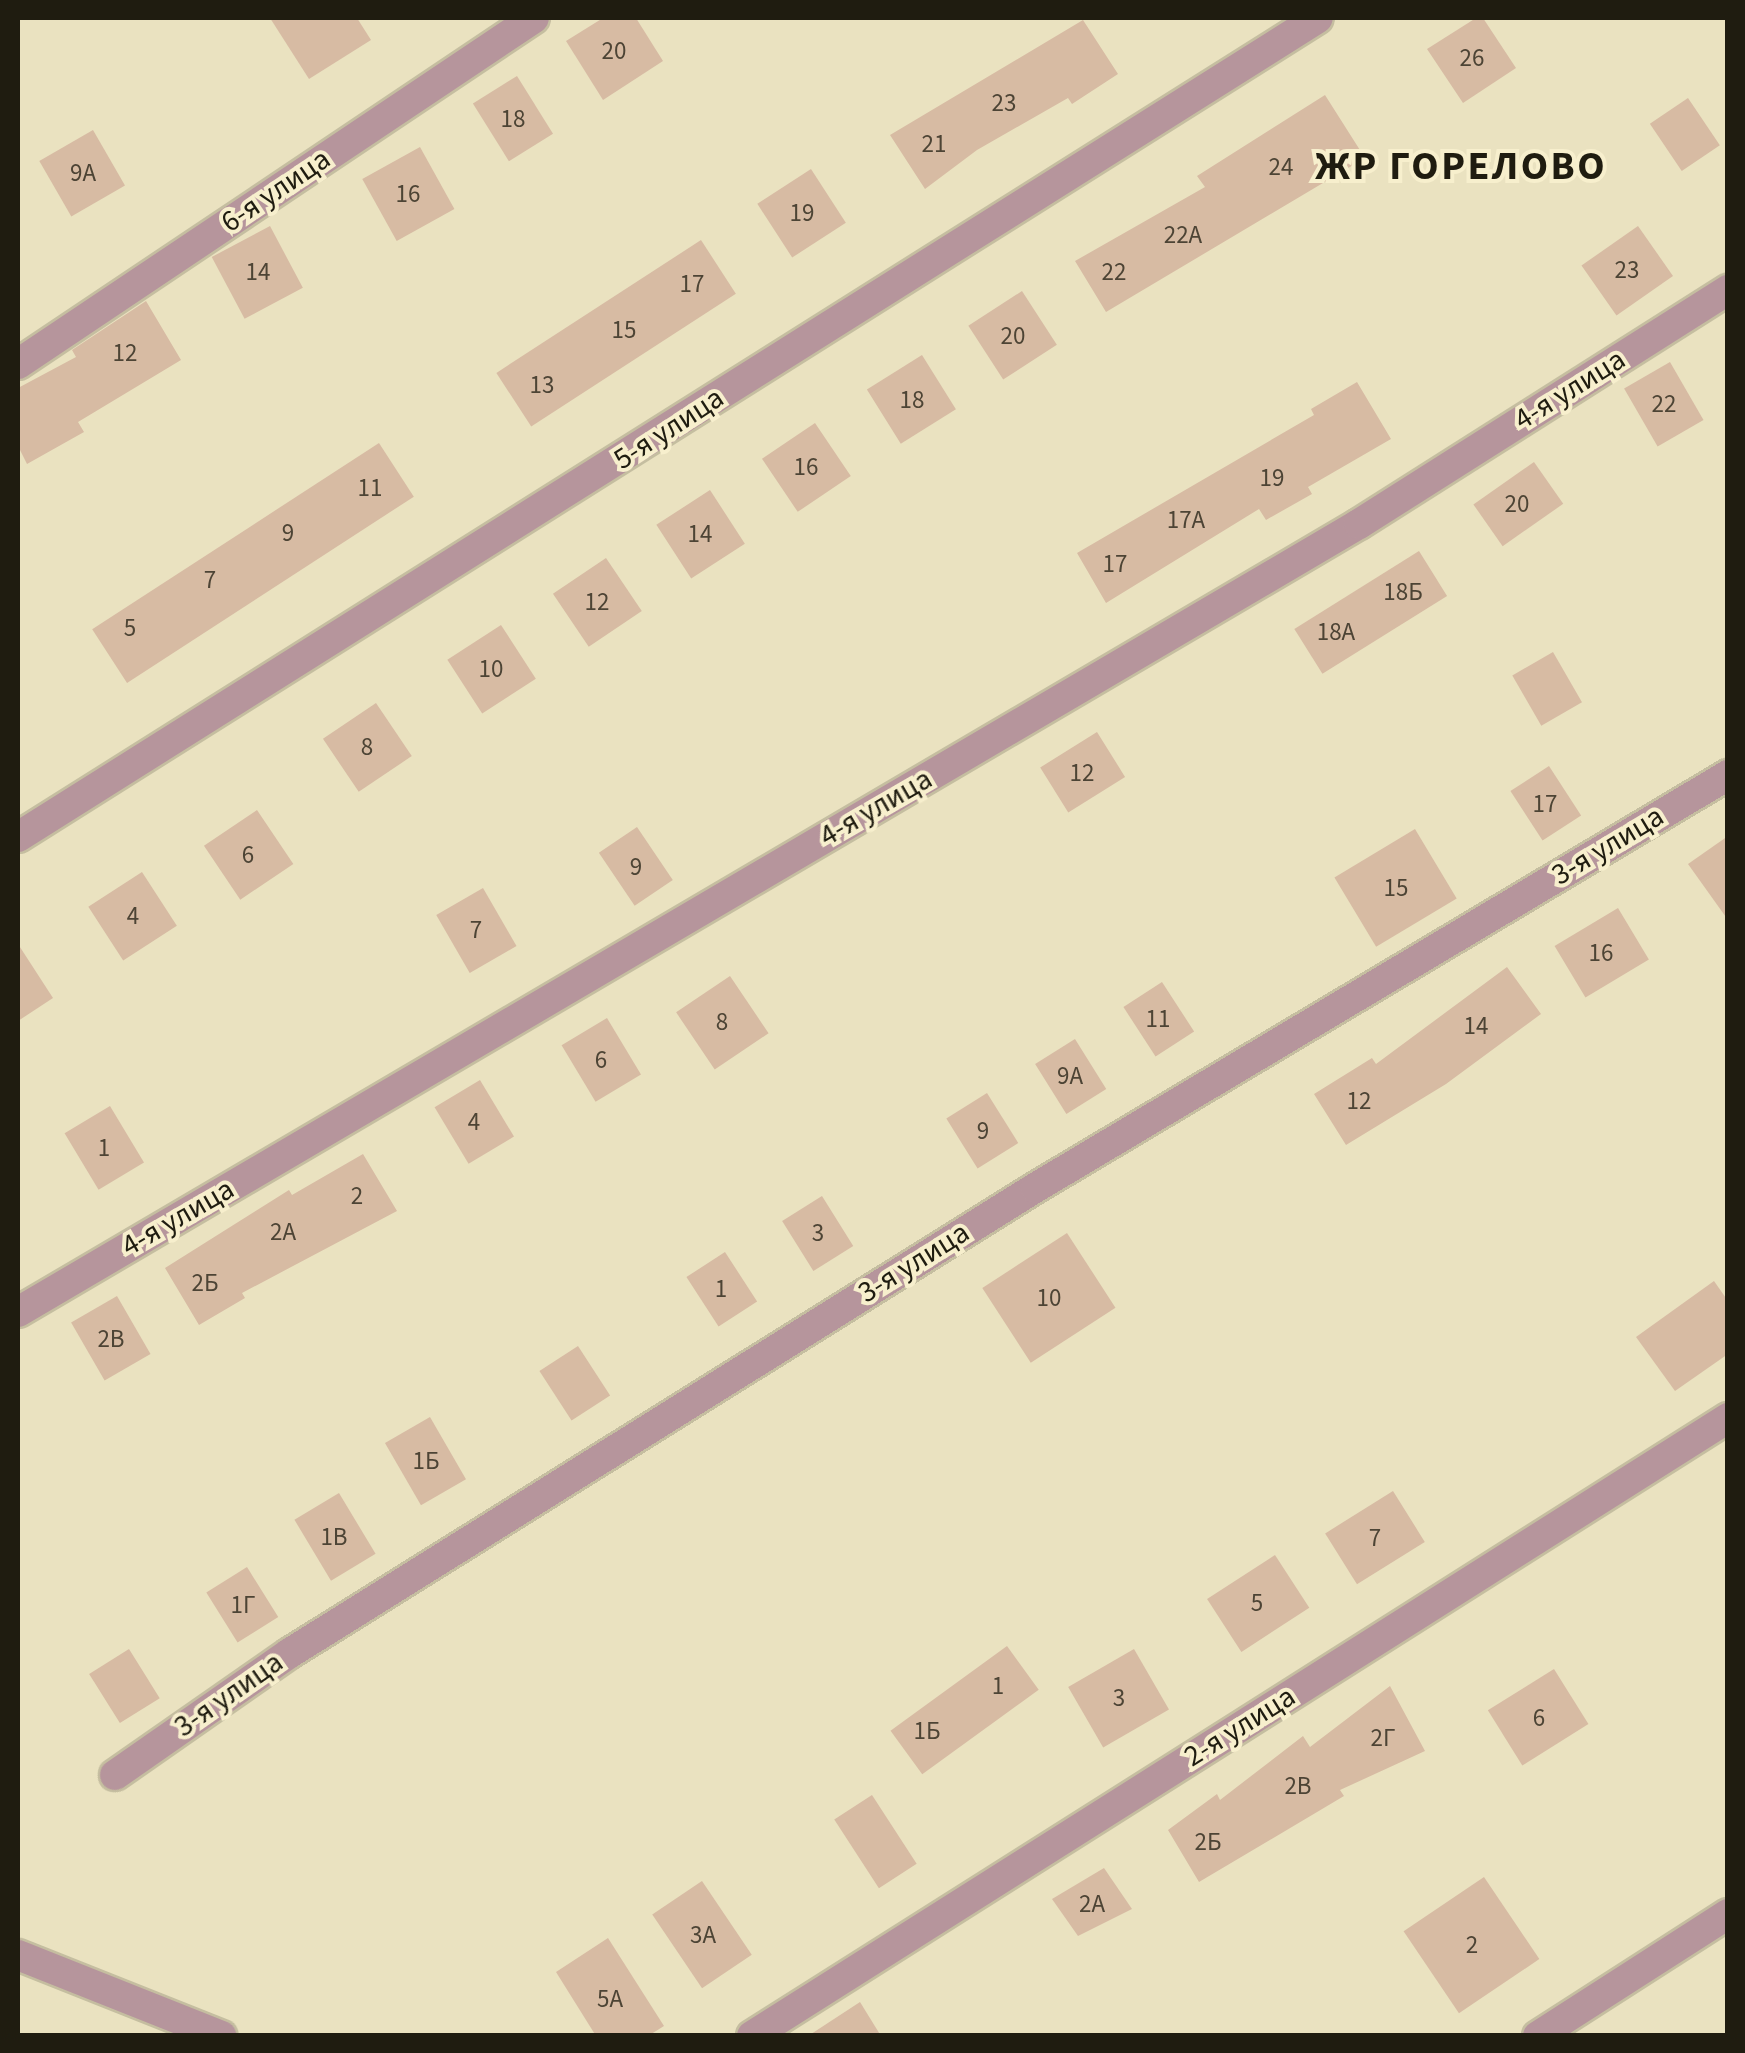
<!DOCTYPE html>
<html>
<head>
<meta charset="utf-8">
<style>
	body { margin:0 }
	#map { position:relative; width:1745px; height:2053px; overflow:hidden; background:#eae2c0; font-family:"Source Sans 3",sans-serif }
	div>[style] { position:absolute }
	.building>* { inset:0; background:#d7bba3; transform-origin:0 0 }
	.roads { filter:drop-shadow(2px 0 #c5bea0) drop-shadow(-2px 0 #c5bea0) drop-shadow(0 2px #c5bea0) drop-shadow(0 -2px #c5bea0) }
	.minor>* { height:30px; margin:-15px; padding:0 15px; transform-origin:15px; border-radius:15px; background:#b6959c }
	span { translate:-50% -50%; white-space:nowrap; text-align:center; line-height:1.15; -webkit-text-stroke:8px #f7efcd; paint-order:stroke }
	.number-label { font-size:25px; color:#4d4435 }
	.number-label span { -webkit-text-stroke-width:0 }
	.street-label { font-size:30px; color:#1f1c10 }
	.district-label { font-size:40px; color:#1f1c10; font-weight:700; letter-spacing:2.5px }
	.frame { position:absolute; inset:0; border:20px solid #1f1c10; pointer-events:none }
</style>
</head>
<body>
<div id="map">
	<div class="building">
		<div style="clip-path:polygon(270px 18px,357px 18px,371px 40px,309px 79px)"></div>
		<div style="clip-path:polygon(603px 18px,636px 18px,663px 61px,603px 100px,566px 41px)"></div>
		<div style="clip-path:polygon(1476px 18px,1483px 18px,1516px 68px,1463px 103px,1427px 49px)"></div>
		<div style="clip-path:polygon(1083px 20px,1118px 74px,1072px 104px,1068px 98px,977px 150px,925px 189px,890px 135px)"></div>
		<div style="left:517px;top:76px;width:68px;height:52px;rotate:58deg"></div>
		<div style="clip-path:polygon(1325px 95px,1365px 158px,1106px 312px,1075px 261px,1205px 187px,1197px 176px)"></div>
		<div style="left:1688px;top:98px;width:57px;height:46px;rotate:56deg"></div>
		<div style="left:93px;top:130px;width:64px;height:62px;rotate:60deg"></div>
		<div style="left:420px;top:147px;width:71px;height:66px;rotate:61deg"></div>
		<div style="left:811px;top:169px;width:64px;height:64px;rotate:57deg"></div>
		<div style="left:270px;top:226px;width:70px;height:66px;rotate:62deg"></div>
		<div style="left:1638px;top:226px;width:61px;height:69px;rotate:55deg"></div>
		<div style="left:701px;top:240px;width:64px;height:244px;rotate:57deg"></div>
		<div style="left:1022px;top:291px;width:64px;height:64px;rotate:57deg"></div>
		<div style="clip-path:polygon(146px 301px,181px 360px,78px 422px,84px 432px,27px 464px,18px 446px,18px 388px,76px 357px,72px 350px)"></div>
		<div style="left:922px;top:355px;width:64px;height:65px;rotate:58deg"></div>
		<div style="left:1670px;top:362px;width:67px;height:53px;rotate:60deg"></div>
		<div style="clip-path:polygon(1357px 382px,1391px 439px,1308px 487px,1312px 494px,1266px 520px,1259px 509px,1106px 603px,1077px 553px,1314px 415px,1311px 409px)"></div>
		<div style="left:815px;top:423px;width:64px;height:64px;rotate:56deg"></div>
		<div style="left:379px;top:443px;width:64px;height:342px;rotate:57deg"></div>
		<div style="left:1534px;top:462px;width:51px;height:74px;rotate:55deg"></div>
		<div style="left:710px;top:490px;width:64px;height:64px;rotate:57deg"></div>
		<div style="left:1419px;top:551px;width:53px;height:147px;rotate:58deg"></div>
		<div style="left:606px;top:558px;width:64px;height:64px;rotate:56deg"></div>
		<div style="left:501px;top:625px;width:64px;height:64px;rotate:57deg"></div>
		<div style="left:1553px;top:652px;width:58px;height:47px;rotate:60deg"></div>
		<div style="left:376px;top:703px;width:64px;height:64px;rotate:56deg"></div>
		<div style="left:1097px;top:732px;width:53px;height:67px;rotate:58deg"></div>
		<div style="left:1549px;top:766px;width:59px;height:46px;rotate:57deg"></div>
		<div style="left:257px;top:810px;width:65px;height:64px;rotate:56deg"></div>
		<div style="left:637px;top:827px;width:64px;height:46px;rotate:56deg"></div>
		<div style="left:1415px;top:829px;width:81px;height:94px;rotate:59deg"></div>
		<div style="clip-path:polygon(1728px 836px,1728px 920px,1688px 864px)"></div>
		<div style="left:142px;top:872px;width:64px;height:64px;rotate:57deg"></div>
		<div style="left:483px;top:888px;width:67px;height:54px;rotate:60deg"></div>
		<div style="left:1618px;top:908px;width:60px;height:74px;rotate:59deg"></div>
		<div style="clip-path:polygon(18px 944px,53px 998px,18px 1021px)"></div>
		<div style="clip-path:polygon(1507px 967px,1541px 1014px,1446px 1084px,1346px 1145px,1314px 1094px,1372px 1058px,1376px 1064px)"></div>
		<div style="left:730px;top:976px;width:69px;height:65px;rotate:56deg"></div>
		<div style="left:1162px;top:982px;width:59px;height:46px;rotate:57deg"></div>
		<div style="left:607px;top:1018px;width:66px;height:53px;rotate:59deg"></div>
		<div style="left:1075px;top:1039px;width:59px;height:47px;rotate:58deg"></div>
		<div style="left:480px;top:1080px;width:66px;height:53px;rotate:59deg"></div>
		<div style="left:987px;top:1093px;width:59px;height:48px;rotate:58deg"></div>
		<div style="left:110px;top:1106px;width:66px;height:53px;rotate:59deg"></div>
		<div style="clip-path:polygon(363px 1154px,397px 1211px,242px 1293px,245px 1298px,199px 1325px,165px 1268px,289px 1190px,292px 1195px)"></div>
		<div style="left:822px;top:1196px;width:59px;height:47px;rotate:58deg"></div>
		<div style="left:1067px;top:1233px;width:89px;height:101px;rotate:57deg"></div>
		<div style="left:725px;top:1252px;width:59px;height:46px;rotate:57deg"></div>
		<div style="clip-path:polygon(1714px 1281px,1728px 1301px,1728px 1354px,1675px 1391px,1636px 1337px)"></div>
		<div style="left:117px;top:1296px;width:67px;height:53px;rotate:60deg"></div>
		<div style="left:578px;top:1346px;width:59px;height:46px;rotate:57deg"></div>
		<div style="left:430px;top:1417px;width:72px;height:52px;rotate:60deg"></div>
		<div style="left:1393px;top:1491px;width:60px;height:80px;rotate:58deg"></div>
		<div style="left:339px;top:1493px;width:71px;height:52px;rotate:59deg"></div>
		<div style="left:1275px;top:1555px;width:63px;height:81px;rotate:57deg"></div>
		<div style="left:247px;top:1567px;width:59px;height:48px;rotate:58deg"></div>
		<div style="left:1007px;top:1646px;width:54px;height:144px;rotate:54deg"></div>
		<div style="left:129px;top:1649px;width:58px;height:47px;rotate:58deg"></div>
		<div style="left:1134px;top:1649px;width:70px;height:76px;rotate:60deg"></div>
		<div style="left:1554px;top:1669px;width:65px;height:78px;rotate:58deg"></div>
		<div style="clip-path:polygon(1390px 1686px,1425px 1751px,1340px 1790px,1344px 1796px,1199px 1882px,1168px 1830px,1217px 1794px,1220px 1800px,1303px 1736px,1310px 1747px)"></div>
		<div style="left:872px;top:1795px;width:82px;height:45px;rotate:57deg"></div>
		<div style="clip-path:polygon(1104px 1868px,1132px 1909px,1078px 1936px,1052px 1899px)"></div>
		<div style="left:1484px;top:1877px;width:99px;height:97px;rotate:56deg"></div>
		<div style="left:702px;top:1881px;width:89px;height:60px;rotate:56deg"></div>
		<div style="clip-path:polygon(608px 1938px,664px 2026px,648px 2036px,596px 2036px,556px 1972px)"></div>
		<div style="clip-path:polygon(860px 2002px,881px 2036px,808px 2036px)"></div>
	</div>
	<div class="roads">
		<div class="minor">
			<div style="left:18px;top:364px;width:621px;rotate:-33.84deg"></div>
			<div style="left:18px;top:837px;width:1536px;rotate:-32.21deg"></div>
			<div style="left:18px;top:1312px;width:1555px;rotate:-30.44deg"></div>
			<div style="left:1359px;top:524px;width:437px;rotate:-32.4deg"></div>
			<div style="left:115px;top:1775px;width:213px;rotate:-34.9deg"></div>
			<div style="left:290px;top:1653px;width:878px;rotate:-31.97deg"></div>
			<div style="left:1035px;top:1188px;width:807px;rotate:-30.79deg"></div>
			<div style="left:18px;top:1955px;width:219px;rotate:21.7deg"></div>
			<div style="left:752px;top:2036px;width:1155px;rotate:-32.34deg"></div>
			<div style="left:1538px;top:2036px;width:226px;rotate:-32.7deg"></div>
		</div>
	</div>
	<div class="number-label">
		<span style="left:614px;top:51px">20</span>
		<span style="left:1472px;top:58px">26</span>
		<span style="left:1004px;top:103px">23</span>
		<span style="left:513px;top:119px">18</span>
		<span style="left:934px;top:144px">21</span>
		<span style="left:1281px;top:167px">24</span>
		<span style="left:83px;top:173px">9А</span>
		<span style="left:408px;top:194px">16</span>
		<span style="left:802px;top:213px">19</span>
		<span style="left:1183px;top:235px">22А</span>
		<span style="left:1627px;top:270px">23</span>
		<span style="left:258px;top:272px">14</span>
		<span style="left:1114px;top:272px">22</span>
		<span style="left:692px;top:284px">17</span>
		<span style="left:624px;top:330px">15</span>
		<span style="left:1013px;top:336px">20</span>
		<span style="left:125px;top:353px">12</span>
		<span style="left:542px;top:385px">13</span>
		<span style="left:912px;top:400px">18</span>
		<span style="left:1664px;top:404px">22</span>
		<span style="left:806px;top:467px">16</span>
		<span style="left:1272px;top:478px">19</span>
		<span style="left:370px;top:488px">11</span>
		<span style="left:1517px;top:504px">20</span>
		<span style="left:1186px;top:520px">17А</span>
		<span style="left:288px;top:533px">9</span>
		<span style="left:700px;top:534px">14</span>
		<span style="left:1115px;top:564px">17</span>
		<span style="left:210px;top:580px">7</span>
		<span style="left:1403px;top:592px">18Б</span>
		<span style="left:597px;top:602px">12</span>
		<span style="left:130px;top:628px">5</span>
		<span style="left:1336px;top:632px">18А</span>
		<span style="left:491px;top:669px">10</span>
		<span style="left:367px;top:747px">8</span>
		<span style="left:1082px;top:773px">12</span>
		<span style="left:1545px;top:804px">17</span>
		<span style="left:248px;top:855px">6</span>
		<span style="left:636px;top:867px">9</span>
		<span style="left:1396px;top:888px">15</span>
		<span style="left:133px;top:916px">4</span>
		<span style="left:476px;top:930px">7</span>
		<span style="left:1601px;top:953px">16</span>
		<span style="left:1158px;top:1019px">11</span>
		<span style="left:722px;top:1022px">8</span>
		<span style="left:1476px;top:1026px">14</span>
		<span style="left:601px;top:1060px">6</span>
		<span style="left:1070px;top:1076px">9А</span>
		<span style="left:1359px;top:1101px">12</span>
		<span style="left:474px;top:1122px">4</span>
		<span style="left:983px;top:1131px">9</span>
		<span style="left:104px;top:1148px">1</span>
		<span style="left:357px;top:1196px">2</span>
		<span style="left:283px;top:1232px">2А</span>
		<span style="left:818px;top:1233px">3</span>
		<span style="left:205px;top:1283px">2Б</span>
		<span style="left:721px;top:1289px">1</span>
		<span style="left:1049px;top:1298px">10</span>
		<span style="left:111px;top:1339px">2В</span>
		<span style="left:426px;top:1461px">1Б</span>
		<span style="left:334px;top:1537px">1В</span>
		<span style="left:1375px;top:1538px">7</span>
		<span style="left:1257px;top:1603px">5</span>
		<span style="left:243px;top:1605px">1Г</span>
		<span style="left:998px;top:1686px">1</span>
		<span style="left:1119px;top:1698px">3</span>
		<span style="left:1539px;top:1718px">6</span>
		<span style="left:927px;top:1731px">1Б</span>
		<span style="left:1383px;top:1738px">2Г</span>
		<span style="left:1298px;top:1786px">2В</span>
		<span style="left:1208px;top:1842px">2Б</span>
		<span style="left:1092px;top:1904px">2А</span>
		<span style="left:703px;top:1935px">3А</span>
		<span style="left:1472px;top:1945px">2</span>
		<span style="left:610px;top:1999px">5А</span>
	</div>
	<div class="street-label">
		<span style="left:276px;top:191px;rotate:-34deg">6-я улица</span>
		<span style="left:1570px;top:390px;rotate:-32deg">4-я улица</span>
		<span style="left:669px;top:429px;rotate:-33deg">5-я улица</span>
		<span style="left:876px;top:808px;rotate:-30deg">4-я улица</span>
		<span style="left:1608px;top:846px;rotate:-31deg">3-я улица</span>
		<span style="left:178px;top:1218px;rotate:-30deg">4-я улица</span>
		<span style="left:914px;top:1263px;rotate:-32deg">3-я улица</span>
		<span style="left:229px;top:1695px;rotate:-35deg">3-я улица</span>
		<span style="left:1240px;top:1727px;rotate:-32deg">2-я улица</span>
	</div>
	<div class="district-label">
		<span style="left:1461px;top:167px">ЖР ГОРЕЛОВО</span>
	</div>
	<div class="frame"></div>
</div>
</body>
</html>
